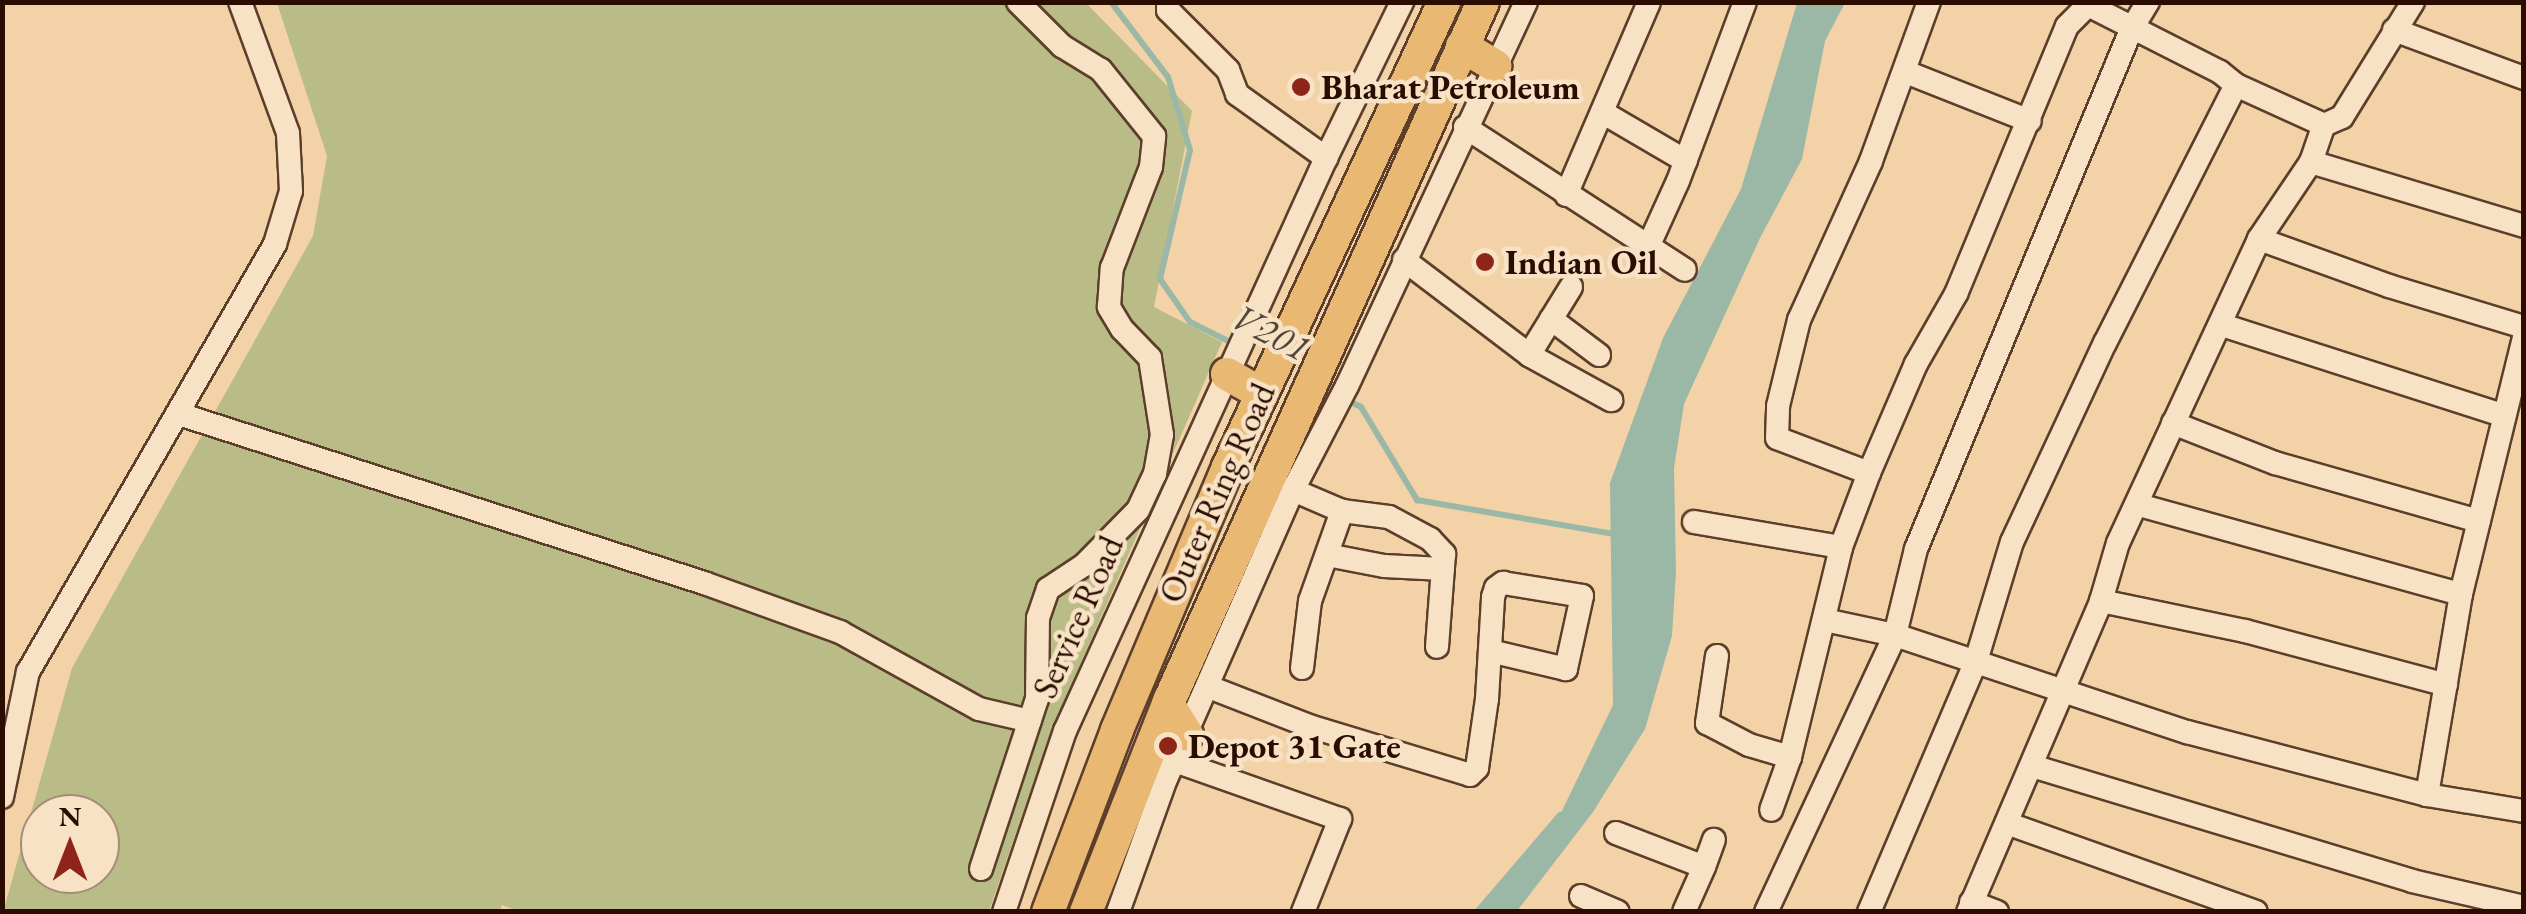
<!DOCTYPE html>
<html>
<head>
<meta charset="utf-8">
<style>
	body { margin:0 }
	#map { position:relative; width:2526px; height:914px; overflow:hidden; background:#f2d2a6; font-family:"EB Garamond",serif }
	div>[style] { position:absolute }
	.green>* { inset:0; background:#babc87 }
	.water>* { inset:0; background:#9bb8a6 }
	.stream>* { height:6px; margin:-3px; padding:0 3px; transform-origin:3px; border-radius:3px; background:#9bb8a6 }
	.roads { filter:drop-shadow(2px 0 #5c3e2a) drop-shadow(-2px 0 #5c3e2a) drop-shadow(0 2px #5c3e2a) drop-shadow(0 -2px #5c3e2a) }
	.minor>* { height:22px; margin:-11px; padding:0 11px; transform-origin:11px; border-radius:11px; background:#f7e2c5 }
	.highway>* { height:32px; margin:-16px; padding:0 16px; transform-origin:16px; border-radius:16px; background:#e9b973 }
	.dots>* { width:28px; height:28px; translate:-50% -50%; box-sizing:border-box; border:5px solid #f7e2c5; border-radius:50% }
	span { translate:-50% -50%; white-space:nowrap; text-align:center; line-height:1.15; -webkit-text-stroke:9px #f7e2c5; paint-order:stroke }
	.poi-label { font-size:35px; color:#2a0c00; font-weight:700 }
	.left { translate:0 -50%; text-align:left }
	.street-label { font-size:35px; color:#2a0c00 }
	.water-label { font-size:38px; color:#52483a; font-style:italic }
	.frame { position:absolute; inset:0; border:5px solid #2a0c00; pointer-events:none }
	.north { position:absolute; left:20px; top:794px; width:100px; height:100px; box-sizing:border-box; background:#f7e2c5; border:2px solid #a58c76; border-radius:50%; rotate:0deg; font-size:28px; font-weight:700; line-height:40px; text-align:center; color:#2a0c00 }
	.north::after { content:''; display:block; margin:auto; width:35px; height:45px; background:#8f2418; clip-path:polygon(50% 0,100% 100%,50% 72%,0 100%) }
</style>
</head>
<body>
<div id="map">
	<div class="green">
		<div style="clip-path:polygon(evenodd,277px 3px,1086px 3px,1192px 111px,1154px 307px,1222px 342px,1054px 724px,989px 911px,521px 912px,502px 905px,499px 912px,3px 912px,72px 668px,313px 236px,327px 156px,277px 3px,40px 814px,100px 814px,100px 874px,40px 874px,40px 814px)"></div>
	</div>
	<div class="water">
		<div style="clip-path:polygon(1797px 3px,1845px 3px,1825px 41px,1802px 159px,1760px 238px,1684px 404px,1674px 468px,1676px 571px,1672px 636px,1645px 729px,1593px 812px,1517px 911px,1477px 911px,1558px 819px,1613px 705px,1610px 483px,1663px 338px,1741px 189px)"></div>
	</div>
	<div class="stream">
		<div style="left:1111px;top:2px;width:94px;rotate:52.8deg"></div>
		<div style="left:1168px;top:77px;width:76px;rotate:73.2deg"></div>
		<div style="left:1190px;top:150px;width:132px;rotate:103.1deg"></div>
		<div style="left:1160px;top:279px;width:52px;rotate:55.1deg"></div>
		<div style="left:1190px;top:322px;width:49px;rotate:26.6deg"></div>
		<div style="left:1321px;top:387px;width:45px;rotate:26.6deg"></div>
		<div style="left:1361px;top:407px;width:109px;rotate:58.9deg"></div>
		<div style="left:1417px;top:500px;width:205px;rotate:9.8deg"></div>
		<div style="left:1477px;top:912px;width:128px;rotate:-49.4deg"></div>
	</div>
	<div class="roads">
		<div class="minor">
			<div style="left:1168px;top:2px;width:8px;rotate:90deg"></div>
			<div style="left:1168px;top:10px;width:85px;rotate:45deg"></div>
			<div style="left:1228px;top:70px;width:26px;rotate:69deg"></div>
			<div style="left:1237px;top:94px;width:110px;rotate:35.7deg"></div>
			<div style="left:2394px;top:30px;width:139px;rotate:20.3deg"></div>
			<div style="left:1906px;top:72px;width:133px;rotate:21.6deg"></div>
			<div style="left:1602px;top:112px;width:97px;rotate:30.3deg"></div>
			<div style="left:1465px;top:127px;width:262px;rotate:33deg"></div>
			<div style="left:2311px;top:162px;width:222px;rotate:16.7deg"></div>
			<div style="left:1566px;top:195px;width:210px;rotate:-66.7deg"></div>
			<div style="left:2259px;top:239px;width:138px;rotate:19.9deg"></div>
			<div style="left:2389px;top:286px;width:141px;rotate:16.9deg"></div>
			<div style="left:1648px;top:247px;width:72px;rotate:-65.6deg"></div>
			<div style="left:1678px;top:181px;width:191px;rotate:-69.5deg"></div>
			<div style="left:1404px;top:260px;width:157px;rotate:37.2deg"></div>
			<div style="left:1529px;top:355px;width:94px;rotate:28.8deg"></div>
			<div style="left:1551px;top:319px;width:60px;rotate:36.9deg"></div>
			<div style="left:2222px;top:325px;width:295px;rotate:17.8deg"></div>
			<div style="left:1529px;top:355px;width:80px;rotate:-58.3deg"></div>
			<div style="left:179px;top:414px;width:552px;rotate:17.84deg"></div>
			<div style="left:704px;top:583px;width:145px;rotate:19.8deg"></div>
			<div style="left:840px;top:632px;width:159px;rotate:29deg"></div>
			<div style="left:979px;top:709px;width:52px;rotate:13.2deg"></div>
			<div style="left:2173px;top:423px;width:110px;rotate:21.4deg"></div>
			<div style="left:2275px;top:463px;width:212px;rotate:15.9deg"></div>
			<div style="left:1869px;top:473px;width:98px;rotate:-159.2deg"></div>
			<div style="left:1777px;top:438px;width:32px;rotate:-88deg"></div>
			<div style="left:1778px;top:406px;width:89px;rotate:-76.3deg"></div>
			<div style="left:1799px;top:320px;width:175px;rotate:-65.6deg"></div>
			<div style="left:1871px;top:161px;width:169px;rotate:-70deg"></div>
			<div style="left:1293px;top:490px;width:53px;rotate:23.2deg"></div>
			<div style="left:1342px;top:511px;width:47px;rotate:7.3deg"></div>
			<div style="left:1389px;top:517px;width:47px;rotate:28.2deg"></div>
			<div style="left:1430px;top:539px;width:21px;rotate:47deg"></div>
			<div style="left:1444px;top:554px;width:93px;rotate:94.3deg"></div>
			<div style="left:2139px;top:505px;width:334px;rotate:15.5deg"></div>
			<div style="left:1694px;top:522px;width:149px;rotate:9.7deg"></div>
			<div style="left:1327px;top:555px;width:58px;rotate:10.9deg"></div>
			<div style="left:1384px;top:566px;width:59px;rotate:2.9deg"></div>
			<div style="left:2101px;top:601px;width:147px;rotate:11.8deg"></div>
			<div style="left:2245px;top:631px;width:208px;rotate:15deg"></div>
			<div style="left:1825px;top:620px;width:72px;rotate:12.1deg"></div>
			<div style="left:1895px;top:635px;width:308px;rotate:18.4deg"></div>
			<div style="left:2187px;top:732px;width:248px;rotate:14.7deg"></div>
			<div style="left:2427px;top:795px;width:98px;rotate:9.4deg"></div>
			<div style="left:1717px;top:656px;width:68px;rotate:98.5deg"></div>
			<div style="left:1707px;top:723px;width:47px;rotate:27.6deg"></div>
			<div style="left:1749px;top:745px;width:43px;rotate:16.3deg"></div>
			<div style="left:1790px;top:757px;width:56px;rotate:109.7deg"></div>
			<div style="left:1302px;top:668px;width:67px;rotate:-83.2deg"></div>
			<div style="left:1310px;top:601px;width:96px;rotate:-70.4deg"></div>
			<div style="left:1209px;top:687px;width:107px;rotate:21.3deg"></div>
			<div style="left:1309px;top:726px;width:168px;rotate:16.9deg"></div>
			<div style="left:1470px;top:775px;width:10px;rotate:-45deg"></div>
			<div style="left:1477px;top:768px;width:70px;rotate:-81.8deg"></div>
			<div style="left:1487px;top:699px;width:102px;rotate:-86.6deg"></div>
			<div style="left:1493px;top:597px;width:9px;rotate:-72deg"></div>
			<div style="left:1496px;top:588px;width:9px;rotate:-36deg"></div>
			<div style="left:1503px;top:583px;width:80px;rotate:9.3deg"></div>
			<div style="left:1582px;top:596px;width:75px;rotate:102.4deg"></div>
			<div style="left:1566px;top:669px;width:78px;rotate:-166.7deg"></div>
			<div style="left:1790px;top:757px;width:216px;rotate:-76.3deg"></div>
			<div style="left:1841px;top:547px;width:79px;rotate:-69.3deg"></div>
			<div style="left:1869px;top:473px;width:119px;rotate:-66.7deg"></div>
			<div style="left:1916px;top:364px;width:81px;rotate:-60.3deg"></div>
			<div style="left:1956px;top:294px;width:290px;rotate:-67.5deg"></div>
			<div style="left:2067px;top:26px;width:30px;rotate:-45deg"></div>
			<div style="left:2088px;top:5px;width:148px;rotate:26.9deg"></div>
			<div style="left:2220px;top:72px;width:21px;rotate:39deg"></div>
			<div style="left:2236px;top:85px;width:97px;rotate:24.4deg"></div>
			<div style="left:1175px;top:761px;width:175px;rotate:19.4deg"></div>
			<div style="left:1340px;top:819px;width:100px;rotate:111.7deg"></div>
			<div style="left:2032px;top:766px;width:397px;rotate:16.8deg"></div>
			<div style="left:2412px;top:881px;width:115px;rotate:13.1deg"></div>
			<div style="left:2427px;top:795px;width:204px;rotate:-80.4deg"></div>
			<div style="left:2461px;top:594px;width:264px;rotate:-76.2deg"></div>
			<div style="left:2px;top:797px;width:128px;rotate:-78.3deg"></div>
			<div style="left:28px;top:672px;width:494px;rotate:-60deg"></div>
			<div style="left:275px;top:244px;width:55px;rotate:-73.2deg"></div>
			<div style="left:291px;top:191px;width:58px;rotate:-93deg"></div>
			<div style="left:288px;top:133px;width:140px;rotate:-110.1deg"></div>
			<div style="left:2009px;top:824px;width:262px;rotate:19.6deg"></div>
			<div style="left:1616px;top:833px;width:94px;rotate:21.1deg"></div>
			<div style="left:1704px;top:867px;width:49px;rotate:114deg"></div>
			<div style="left:1704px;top:867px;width:29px;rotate:-70deg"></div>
			<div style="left:981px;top:869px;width:179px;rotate:-71.8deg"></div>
			<div style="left:1037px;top:699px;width:81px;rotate:-89.3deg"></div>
			<div style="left:1038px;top:618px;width:31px;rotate:-71deg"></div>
			<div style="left:1048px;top:589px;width:43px;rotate:-33.7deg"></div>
			<div style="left:1084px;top:565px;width:77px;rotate:-45.5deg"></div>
			<div style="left:1138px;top:510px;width:40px;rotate:-65deg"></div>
			<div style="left:1155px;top:474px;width:40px;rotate:-80deg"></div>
			<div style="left:1162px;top:435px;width:78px;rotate:-98.9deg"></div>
			<div style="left:1150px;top:358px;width:40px;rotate:-134deg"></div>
			<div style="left:1122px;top:329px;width:26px;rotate:-121deg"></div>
			<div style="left:1109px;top:307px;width:39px;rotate:-86deg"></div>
			<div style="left:1112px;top:268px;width:108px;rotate:-68.9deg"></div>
			<div style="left:1151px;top:167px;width:31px;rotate:-84deg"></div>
			<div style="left:1154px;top:136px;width:85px;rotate:-128.8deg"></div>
			<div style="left:1101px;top:70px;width:46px;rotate:-148.4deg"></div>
			<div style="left:1062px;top:46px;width:62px;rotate:-135deg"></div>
			<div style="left:1581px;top:896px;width:40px;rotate:23.4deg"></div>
			<div style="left:1971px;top:902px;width:28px;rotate:21deg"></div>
			<div style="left:1004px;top:912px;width:191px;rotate:-71.4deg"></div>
			<div style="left:1065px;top:731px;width:630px;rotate:-65.51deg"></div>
			<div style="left:1326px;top:158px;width:174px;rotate:-64deg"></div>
			<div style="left:1118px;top:912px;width:141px;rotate:-70.2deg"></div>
			<div style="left:1166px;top:779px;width:316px;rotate:-66.3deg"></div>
			<div style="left:1293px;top:490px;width:117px;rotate:-62.6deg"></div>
			<div style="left:1347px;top:386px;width:424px;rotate:-65deg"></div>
			<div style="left:1766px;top:912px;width:306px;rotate:-65deg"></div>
			<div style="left:1895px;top:635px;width:89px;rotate:-76.3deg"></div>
			<div style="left:1916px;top:549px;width:562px;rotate:-67.5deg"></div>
			<div style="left:2131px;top:30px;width:33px;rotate:-59deg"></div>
			<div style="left:1869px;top:912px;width:273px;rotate:-66.9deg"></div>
			<div style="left:1976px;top:661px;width:124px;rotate:-73.2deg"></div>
			<div style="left:2012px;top:542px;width:220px;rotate:-65deg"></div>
			<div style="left:2105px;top:343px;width:289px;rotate:-63.1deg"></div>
			<div style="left:1968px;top:912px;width:338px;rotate:-66.8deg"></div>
			<div style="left:2101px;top:601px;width:60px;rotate:-73.7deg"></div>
			<div style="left:2118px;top:543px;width:335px;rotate:-65.1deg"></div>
			<div style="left:2259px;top:239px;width:93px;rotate:-56deg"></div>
			<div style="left:2311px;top:162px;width:39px;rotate:-71deg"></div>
			<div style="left:2324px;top:125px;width:20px;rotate:-24deg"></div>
			<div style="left:2342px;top:117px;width:135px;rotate:-58.3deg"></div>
		</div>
		<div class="highway">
			<div style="left:1462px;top:46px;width:39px;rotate:31deg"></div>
			<div style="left:1227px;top:374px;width:40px;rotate:29.7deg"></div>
			<div style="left:1168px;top:704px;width:36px;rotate:58deg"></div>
			<div style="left:1048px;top:912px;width:195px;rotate:-69.2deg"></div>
			<div style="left:1117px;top:730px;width:285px;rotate:-67.1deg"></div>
			<div style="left:1228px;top:467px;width:513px;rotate:-65.08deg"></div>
			<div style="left:1086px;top:912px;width:229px;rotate:-68.5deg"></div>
			<div style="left:1170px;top:699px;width:764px;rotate:-65.82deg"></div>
		</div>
	</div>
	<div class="dots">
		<div style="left:1301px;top:87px;background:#8f2418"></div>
		<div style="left:1485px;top:262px;background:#8f2418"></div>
		<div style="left:1168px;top:746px;background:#8f2418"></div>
	</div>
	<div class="poi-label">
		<span class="left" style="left:1321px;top:87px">Bharat Petroleum</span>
		<span class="left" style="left:1505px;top:262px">Indian Oil</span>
		<span class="left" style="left:1188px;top:746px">Depot 31 Gate</span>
	</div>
	<div class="street-label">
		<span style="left:1217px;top:493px;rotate:-66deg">Outer Ring Road</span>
		<span style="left:1078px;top:617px;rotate:-66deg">Service Road</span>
	</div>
	<div class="water-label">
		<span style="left:1271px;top:332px;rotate:27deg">V201</span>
	</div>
	<div class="frame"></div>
	<div class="north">N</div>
</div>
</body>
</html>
